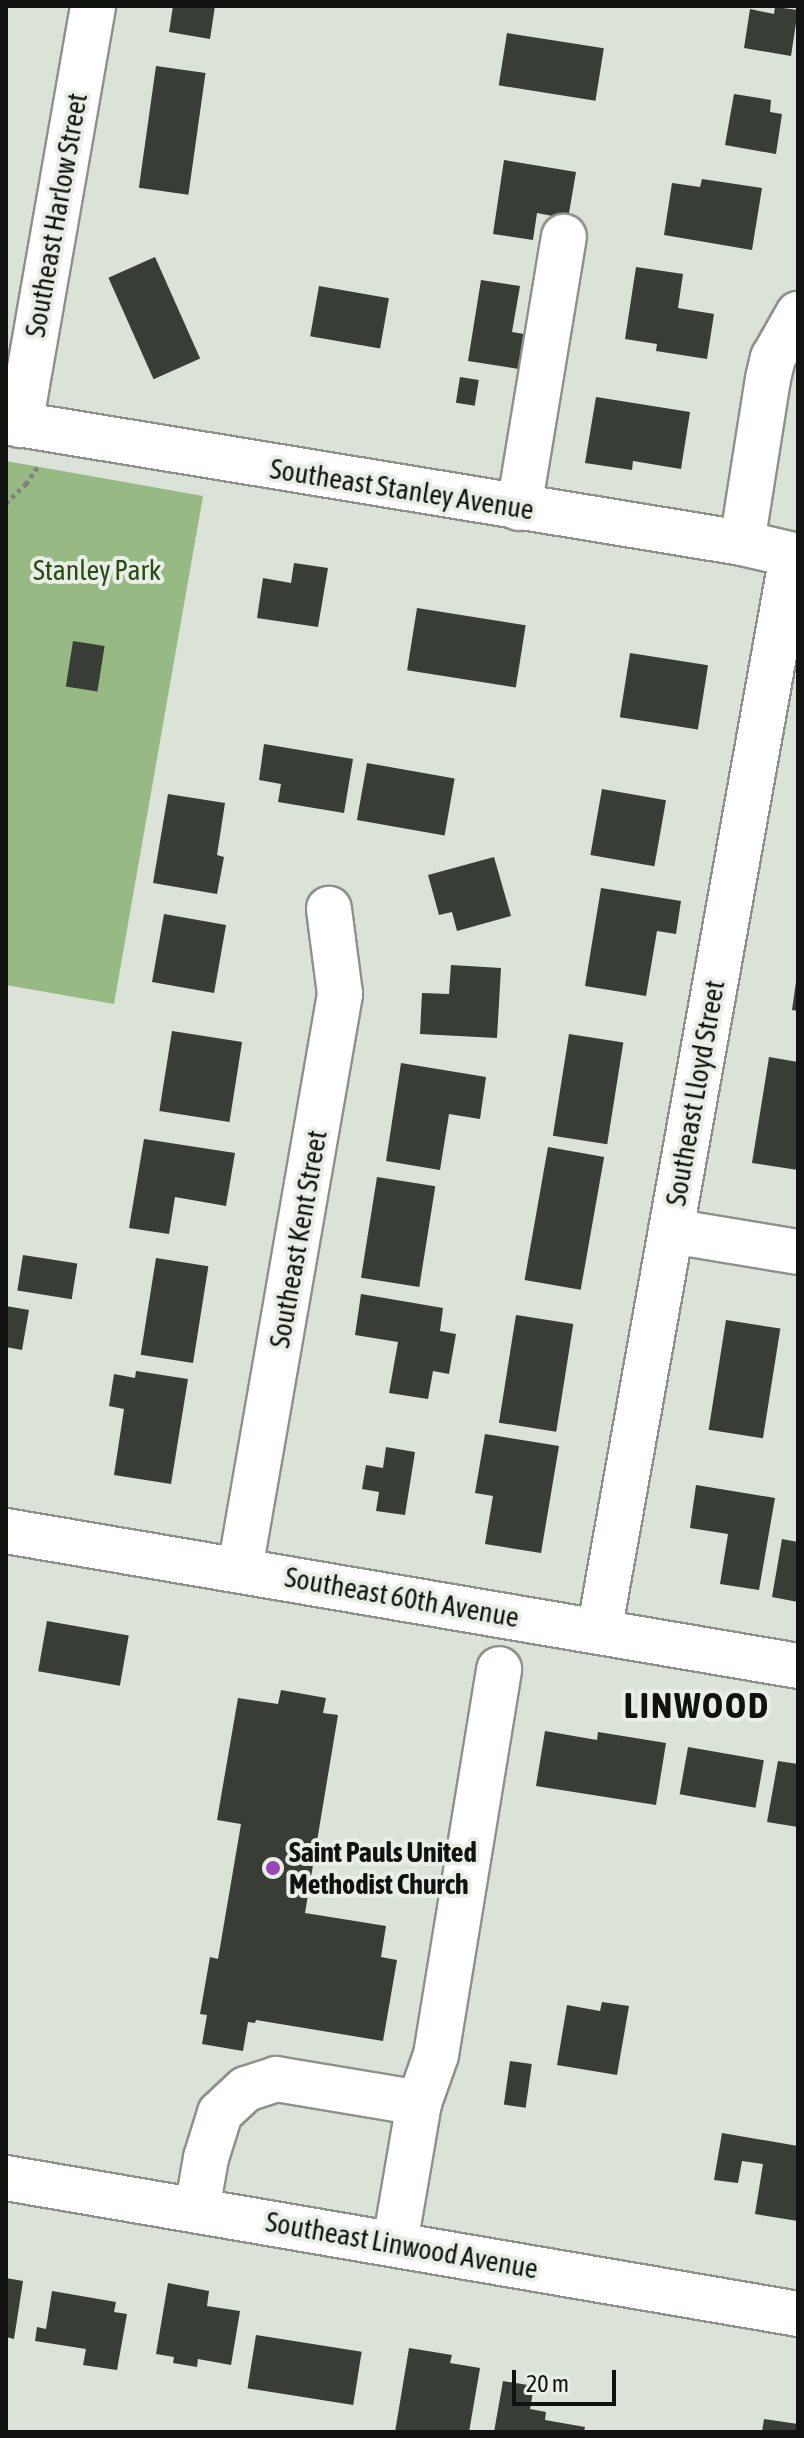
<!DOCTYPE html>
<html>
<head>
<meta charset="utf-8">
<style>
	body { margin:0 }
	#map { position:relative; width:804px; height:2438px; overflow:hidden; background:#dbe2d8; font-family:"Asap Condensed",sans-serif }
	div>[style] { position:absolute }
	.green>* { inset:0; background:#97ba85 }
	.building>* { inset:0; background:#383d35; transform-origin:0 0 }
	.path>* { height:5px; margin-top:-2.5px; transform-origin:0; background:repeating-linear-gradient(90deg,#7f857d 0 4px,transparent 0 8px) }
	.roads { filter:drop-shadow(2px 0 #8c9289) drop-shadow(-2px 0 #8c9289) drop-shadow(0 2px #8c9289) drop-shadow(0 -2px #8c9289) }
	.minor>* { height:44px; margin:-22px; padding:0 22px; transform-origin:22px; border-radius:22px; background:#fff }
	.major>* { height:44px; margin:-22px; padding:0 22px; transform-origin:22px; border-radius:22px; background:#fff }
	.dots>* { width:22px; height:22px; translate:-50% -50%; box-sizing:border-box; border:4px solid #e9efe6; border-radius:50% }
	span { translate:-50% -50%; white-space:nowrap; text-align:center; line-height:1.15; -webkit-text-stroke:8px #e9efe6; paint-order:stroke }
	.street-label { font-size:28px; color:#0f120e }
	.park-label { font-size:28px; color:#294b14 }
	.poi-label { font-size:28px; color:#0f120e; font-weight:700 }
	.left { translate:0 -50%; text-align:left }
	.district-label { font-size:36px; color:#0f120e; font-weight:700; letter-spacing:2px }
	.frame { position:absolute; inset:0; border:8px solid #0f120e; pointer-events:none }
	.scale { position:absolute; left:512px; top:2370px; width:104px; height:36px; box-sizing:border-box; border:4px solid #0f120e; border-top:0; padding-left:10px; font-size:24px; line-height:28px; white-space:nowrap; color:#0f120e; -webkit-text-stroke:6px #e9efe6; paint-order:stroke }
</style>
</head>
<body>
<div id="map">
	<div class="green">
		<div style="clip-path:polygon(6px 461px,203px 496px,114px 1004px,6px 985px)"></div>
	</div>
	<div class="building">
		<div style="clip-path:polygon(173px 6px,215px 6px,210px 39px,169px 32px)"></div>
		<div style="clip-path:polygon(775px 7px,798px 10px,791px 56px,744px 48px,750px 9px,774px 14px)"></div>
		<div style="left:507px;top:33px;width:98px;height:53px;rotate:9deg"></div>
		<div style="left:156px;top:66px;width:50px;height:123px;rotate:8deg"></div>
		<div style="clip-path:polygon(734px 94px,771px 100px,770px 112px,782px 114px,776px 154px,725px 145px)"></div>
		<div style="clip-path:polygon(504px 160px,576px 172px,568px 219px,537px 213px,533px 240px,493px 234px)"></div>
		<div style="clip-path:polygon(702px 179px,762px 188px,752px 250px,664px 235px,672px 183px,700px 187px)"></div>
		<div style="left:155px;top:257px;width:111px;height:51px;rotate:66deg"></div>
		<div style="clip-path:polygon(636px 267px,683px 274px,678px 308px,714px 314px,707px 359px,656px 351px,657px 344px,625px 339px)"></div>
		<div style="clip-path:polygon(481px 280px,520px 286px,512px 332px,524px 334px,519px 369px,468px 361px)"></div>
		<div style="left:319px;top:286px;width:71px;height:51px;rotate:10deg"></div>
		<div style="left:460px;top:377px;width:19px;height:26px;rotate:9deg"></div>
		<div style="clip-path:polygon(596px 397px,690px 412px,681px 469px,633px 461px,632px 470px,585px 463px)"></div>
		<div style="clip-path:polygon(294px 563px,328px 568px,318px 627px,257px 618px,263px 578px,291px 583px)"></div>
		<div style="left:417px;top:608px;width:110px;height:63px;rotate:9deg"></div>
		<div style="left:73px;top:641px;width:32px;height:46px;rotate:9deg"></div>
		<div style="left:630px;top:653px;width:79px;height:65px;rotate:9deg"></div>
		<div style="clip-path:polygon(264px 744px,353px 759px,344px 813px,278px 802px,281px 784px,259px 780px)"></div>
		<div style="left:367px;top:763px;width:89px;height:58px;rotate:10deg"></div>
		<div style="left:602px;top:789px;width:65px;height:67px;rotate:10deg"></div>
		<div style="clip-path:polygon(168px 794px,225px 803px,217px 855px,224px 857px,217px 894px,153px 883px)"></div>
		<div style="clip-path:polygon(494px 857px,511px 916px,457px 931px,452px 912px,439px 915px,428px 875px)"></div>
		<div style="clip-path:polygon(601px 888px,681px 901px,676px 934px,657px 931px,646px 996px,585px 986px)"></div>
		<div style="left:164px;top:914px;width:63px;height:69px;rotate:10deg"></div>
		<div style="clip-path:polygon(451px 965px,501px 968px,497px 1038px,420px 1034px,422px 993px,449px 994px)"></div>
		<div style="clip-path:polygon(796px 982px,798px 982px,798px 1011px,792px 1010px)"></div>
		<div style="left:172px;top:1031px;width:71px;height:81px;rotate:9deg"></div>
		<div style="left:569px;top:1034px;width:55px;height:103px;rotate:9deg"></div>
		<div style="clip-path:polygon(769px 1057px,798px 1062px,798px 1170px,752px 1163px)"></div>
		<div style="clip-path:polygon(401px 1063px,486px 1077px,480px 1119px,449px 1114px,440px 1170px,386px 1161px)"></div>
		<div style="clip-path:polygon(144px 1139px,235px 1153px,226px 1206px,175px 1197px,169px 1234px,129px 1228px)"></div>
		<div style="left:548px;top:1147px;width:57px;height:135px;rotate:10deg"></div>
		<div style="left:377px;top:1177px;width:59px;height:102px;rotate:9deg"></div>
		<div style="left:23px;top:1255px;width:55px;height:36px;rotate:9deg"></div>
		<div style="left:156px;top:1258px;width:53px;height:98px;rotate:9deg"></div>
		<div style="clip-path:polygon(361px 1294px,443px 1308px,440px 1331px,456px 1334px,449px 1374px,433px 1371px,428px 1399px,389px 1393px,398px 1342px,355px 1335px)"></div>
		<div style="clip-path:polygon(6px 1306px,29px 1310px,22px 1350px,6px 1347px)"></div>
		<div style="left:516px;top:1315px;width:58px;height:109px;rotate:9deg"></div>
		<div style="left:726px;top:1320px;width:55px;height:111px;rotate:9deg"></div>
		<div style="clip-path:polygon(136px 1371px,188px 1379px,171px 1484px,114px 1475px,124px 1409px,109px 1406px,114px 1374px,135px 1378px)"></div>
		<div style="clip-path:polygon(485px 1434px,559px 1446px,541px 1553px,485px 1544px,493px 1496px,475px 1493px)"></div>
		<div style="clip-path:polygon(386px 1447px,415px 1452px,405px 1515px,376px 1511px,379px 1492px,362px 1489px,366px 1465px,383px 1468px)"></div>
		<div style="clip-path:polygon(696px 1485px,775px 1498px,759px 1590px,720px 1584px,728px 1534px,690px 1528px)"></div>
		<div style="clip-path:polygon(782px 1539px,798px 1542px,798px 1602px,772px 1597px)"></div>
		<div style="left:47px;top:1621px;width:83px;height:51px;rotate:10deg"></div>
		<div style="clip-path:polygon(281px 1690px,326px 1698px,323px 1713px,338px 1715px,305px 1913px,386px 1926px,381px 1957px,397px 1960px,383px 2041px,256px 2020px,255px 2023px,248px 2022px,243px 2051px,202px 2044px,207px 2015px,200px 2014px,210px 1957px,218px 1959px,241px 1824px,217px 1820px,238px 1698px,278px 1704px)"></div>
		<div style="clip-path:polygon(545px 1731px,597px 1740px,598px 1732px,666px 1743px,656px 1805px,536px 1786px)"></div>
		<div style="left:688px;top:1747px;width:77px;height:48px;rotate:10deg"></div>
		<div style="clip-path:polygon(778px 1761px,798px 1764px,798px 1827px,767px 1822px)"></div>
		<div style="clip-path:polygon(602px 2002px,629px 2006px,617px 2075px,557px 2065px,567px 2005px,600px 2011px)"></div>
		<div style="left:510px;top:2061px;width:22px;height:44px;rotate:8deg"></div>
		<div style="clip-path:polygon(722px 2133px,798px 2146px,798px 2221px,755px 2214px,763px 2164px,742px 2161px,738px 2183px,714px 2180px)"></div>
		<div style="clip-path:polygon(6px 2278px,23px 2281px,14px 2339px,6px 2337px)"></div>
		<div style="clip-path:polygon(168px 2283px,209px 2291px,207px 2306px,240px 2311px,231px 2365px,198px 2359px,197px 2367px,173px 2363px,174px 2357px,156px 2354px)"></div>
		<div style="clip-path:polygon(52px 2291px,116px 2302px,114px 2312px,127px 2314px,117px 2370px,83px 2365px,86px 2349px,35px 2341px,37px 2327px,46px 2329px)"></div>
		<div style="left:256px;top:2335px;width:107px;height:54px;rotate:9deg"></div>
		<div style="clip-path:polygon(409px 2348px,452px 2355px,450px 2363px,480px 2368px,469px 2432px,395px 2432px)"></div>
		<div style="clip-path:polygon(503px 2381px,534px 2386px,530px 2409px,546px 2412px,545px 2420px,585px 2427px,584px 2432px,494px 2432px)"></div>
		<div style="clip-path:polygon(764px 2419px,798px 2424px,798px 2432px,762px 2432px)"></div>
	</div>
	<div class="path">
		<div style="left:6px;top:503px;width:28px;rotate:-44deg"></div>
		<div style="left:26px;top:484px;width:23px;rotate:-56deg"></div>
	</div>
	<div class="roads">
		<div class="minor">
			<div style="left:6px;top:422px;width:746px;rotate:9.34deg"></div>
			<div style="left:742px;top:543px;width:57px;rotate:13.1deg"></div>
			<div style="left:20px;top:425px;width:425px;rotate:-80.1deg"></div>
			<div style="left:519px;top:508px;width:275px;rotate:-80.6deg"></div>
			<div style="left:742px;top:543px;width:166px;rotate:-81deg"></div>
			<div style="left:768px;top:379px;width:22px;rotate:-77deg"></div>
			<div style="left:773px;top:358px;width:51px;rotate:-60.4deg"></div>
			<div style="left:671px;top:1231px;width:129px;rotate:9.4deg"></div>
			<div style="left:6px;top:1531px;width:803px;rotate:9.67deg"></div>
			<div style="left:240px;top:1569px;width:584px;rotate:-80.13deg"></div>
			<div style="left:340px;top:994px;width:86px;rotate:-97.4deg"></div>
			<div style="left:599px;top:1632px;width:1094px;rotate:-79.84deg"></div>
			<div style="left:419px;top:2103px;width:51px;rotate:-70.5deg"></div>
			<div style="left:436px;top:2055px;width:391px;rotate:-80.7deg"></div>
			<div style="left:197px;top:2210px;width:53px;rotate:-80.2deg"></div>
			<div style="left:206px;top:2158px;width:47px;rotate:-72.7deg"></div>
			<div style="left:220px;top:2113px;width:35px;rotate:-43deg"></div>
			<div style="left:246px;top:2089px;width:32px;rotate:-18deg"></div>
			<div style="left:276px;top:2079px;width:145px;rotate:9.5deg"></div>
			<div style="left:419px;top:2103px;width:143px;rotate:99.7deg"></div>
		</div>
		<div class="major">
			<div style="left:6px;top:2178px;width:804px;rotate:9.74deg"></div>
		</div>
	</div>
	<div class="dots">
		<div style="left:273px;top:1868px;background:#9746b6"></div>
	</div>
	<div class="street-label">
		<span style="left:56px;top:215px;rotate:-80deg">Southeast Harlow Street</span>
		<span style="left:402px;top:489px;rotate:9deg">Southeast Stanley Avenue</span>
		<span style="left:695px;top:1093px;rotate:-80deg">Southeast Lloyd Street</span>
		<span style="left:298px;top:1239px;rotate:-80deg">Southeast Kent Street</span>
		<span style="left:402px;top:1597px;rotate:10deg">Southeast 60th Avenue</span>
		<span style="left:402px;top:2245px;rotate:10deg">Southeast Linwood Avenue</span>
	</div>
	<div class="park-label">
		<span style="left:97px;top:570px">Stanley Park</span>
	</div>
	<div class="poi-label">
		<span class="left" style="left:289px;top:1868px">Saint Pauls United<br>Methodist Church</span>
	</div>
	<div class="district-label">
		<span style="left:697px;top:1706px">LINWOOD</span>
	</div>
	<div class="frame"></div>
	<div class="scale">20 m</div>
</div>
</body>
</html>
